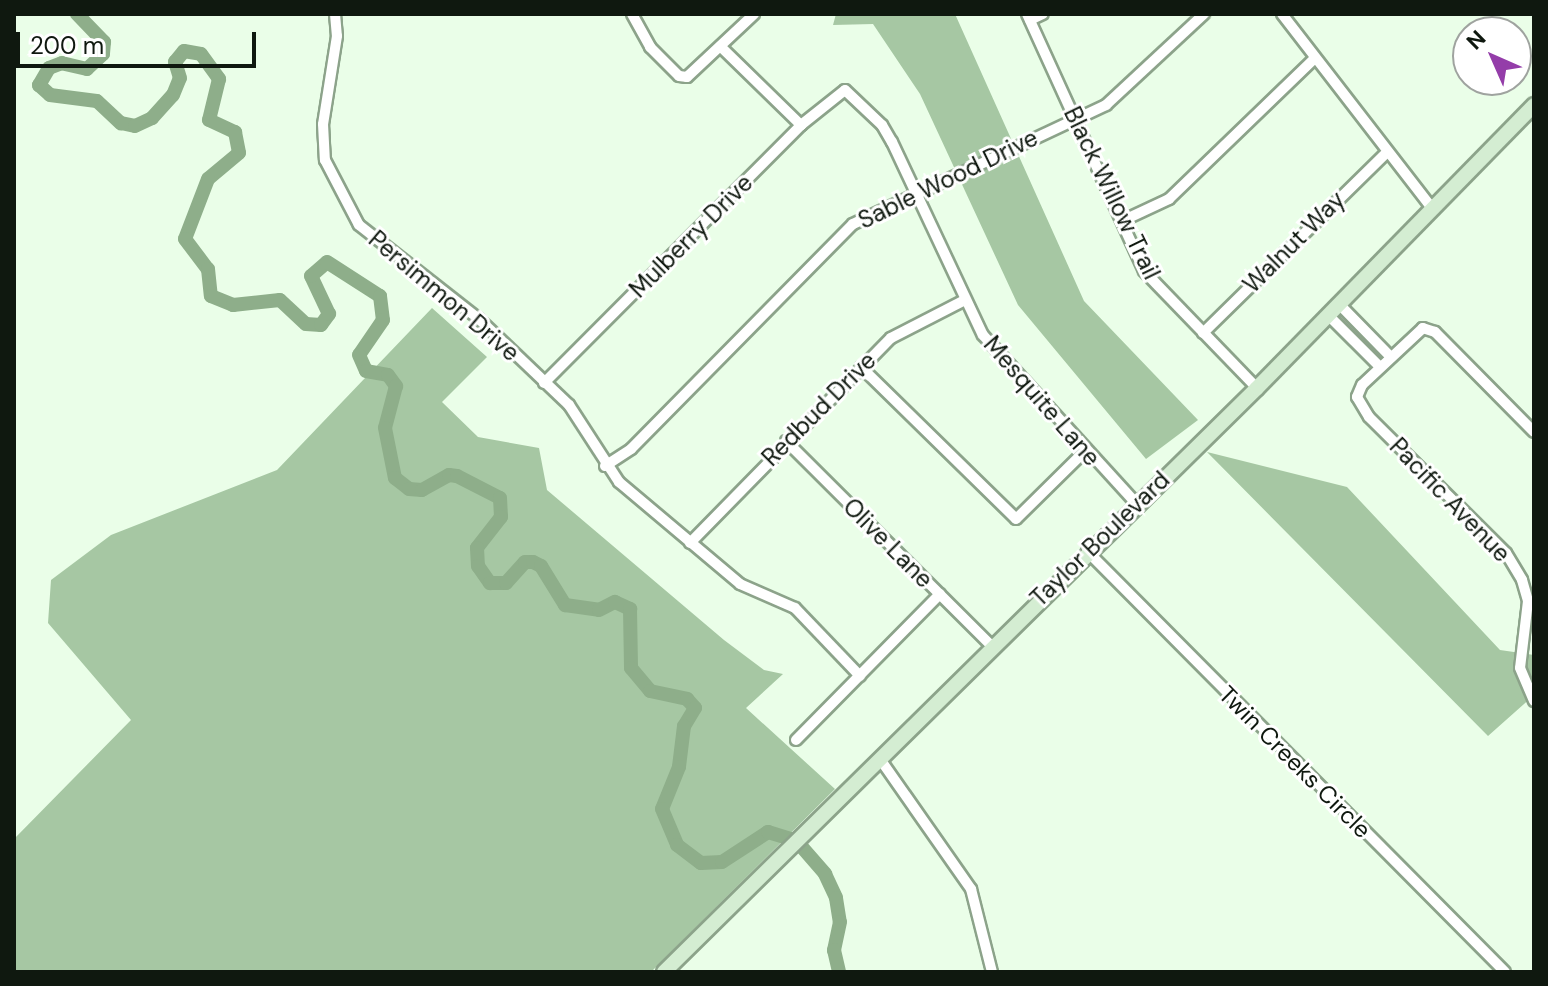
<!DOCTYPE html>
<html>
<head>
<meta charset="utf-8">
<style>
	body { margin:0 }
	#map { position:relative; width:1548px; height:986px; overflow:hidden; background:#eafee8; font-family:"DM Sans",sans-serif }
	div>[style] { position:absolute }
	.forest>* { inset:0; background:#a6c7a3 }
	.river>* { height:14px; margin:-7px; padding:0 7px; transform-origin:7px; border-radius:7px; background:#8eae8a }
	.roads { filter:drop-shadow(2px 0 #8ca38a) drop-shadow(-2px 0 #8ca38a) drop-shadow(0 2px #8ca38a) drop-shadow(0 -2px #8ca38a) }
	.street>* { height:10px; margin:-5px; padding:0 5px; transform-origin:5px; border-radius:5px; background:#fff }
	.secondary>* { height:14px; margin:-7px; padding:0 7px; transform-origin:7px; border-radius:7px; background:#d4edd2 }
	span { translate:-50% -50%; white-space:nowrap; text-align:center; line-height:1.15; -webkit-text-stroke:6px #fff; paint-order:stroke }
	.street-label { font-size:24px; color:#0f180f }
	.frame { position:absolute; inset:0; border:16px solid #0f180f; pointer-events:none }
	.north { position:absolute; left:1452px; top:16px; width:80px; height:80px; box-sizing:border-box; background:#fff; border:2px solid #9fa39f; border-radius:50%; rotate:315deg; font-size:22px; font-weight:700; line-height:32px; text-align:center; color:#0f180f }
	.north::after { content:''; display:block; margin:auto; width:28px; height:36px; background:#943da9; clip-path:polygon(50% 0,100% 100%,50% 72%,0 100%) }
	.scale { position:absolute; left:16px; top:32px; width:240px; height:36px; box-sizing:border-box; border:4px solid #0f180f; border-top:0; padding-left:10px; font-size:24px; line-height:28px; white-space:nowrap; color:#0f180f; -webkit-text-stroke:6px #fff; paint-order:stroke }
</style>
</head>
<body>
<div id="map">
	<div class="forest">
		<div style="clip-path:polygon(836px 14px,955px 14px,1084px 301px,1198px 420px,1146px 459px,1018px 305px,920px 94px,873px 24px,833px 25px)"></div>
		<div style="clip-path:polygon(432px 308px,487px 357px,442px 402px,478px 437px,539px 448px,547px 490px,724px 640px,764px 670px,783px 674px,746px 708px,835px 789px,651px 972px,14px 972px,14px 839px,131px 720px,48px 623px,51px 580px,111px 535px,277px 470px)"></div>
		<div style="clip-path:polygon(1207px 452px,1347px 487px,1500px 650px,1534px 655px,1534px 695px,1488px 736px)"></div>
	</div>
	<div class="river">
		<div style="left:77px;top:14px;width:39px;rotate:46deg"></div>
		<div style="left:104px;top:42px;width:12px;rotate:95deg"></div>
		<div style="left:103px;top:54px;width:22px;rotate:137deg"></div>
		<div style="left:87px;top:69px;width:26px;rotate:-167deg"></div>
		<div style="left:62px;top:63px;width:14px;rotate:159deg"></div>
		<div style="left:49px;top:68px;width:20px;rotate:120deg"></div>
		<div style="left:39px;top:85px;width:15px;rotate:42deg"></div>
		<div style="left:50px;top:95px;width:47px;rotate:7.3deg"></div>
		<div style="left:97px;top:101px;width:33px;rotate:43deg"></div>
		<div style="left:121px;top:123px;width:14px;rotate:12deg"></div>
		<div style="left:135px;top:126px;width:19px;rotate:-25deg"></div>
		<div style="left:152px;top:118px;width:31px;rotate:-48deg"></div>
		<div style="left:173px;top:95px;width:18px;rotate:-68deg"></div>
		<div style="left:180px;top:78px;width:17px;rotate:-107deg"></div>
		<div style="left:175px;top:62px;width:14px;rotate:-51deg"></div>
		<div style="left:184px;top:51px;width:17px;rotate:10deg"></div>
		<div style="left:201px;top:54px;width:31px;rotate:54deg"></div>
		<div style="left:219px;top:79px;width:42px;rotate:103.7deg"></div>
		<div style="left:209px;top:120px;width:29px;rotate:25deg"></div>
		<div style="left:235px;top:132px;width:21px;rotate:79deg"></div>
		<div style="left:239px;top:153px;width:40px;rotate:140deg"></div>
		<div style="left:208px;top:179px;width:64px;rotate:111deg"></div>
		<div style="left:185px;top:239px;width:38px;rotate:53deg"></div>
		<div style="left:208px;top:269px;width:27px;rotate:84deg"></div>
		<div style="left:211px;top:296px;width:24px;rotate:22deg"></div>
		<div style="left:233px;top:305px;width:47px;rotate:-6.1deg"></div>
		<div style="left:280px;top:300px;width:35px;rotate:43deg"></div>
		<div style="left:306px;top:324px;width:15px;rotate:4deg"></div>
		<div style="left:321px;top:325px;width:14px;rotate:-54deg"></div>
		<div style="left:329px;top:314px;width:42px;rotate:-115.3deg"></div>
		<div style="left:311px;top:276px;width:21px;rotate:-41deg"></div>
		<div style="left:327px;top:262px;width:63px;rotate:32.7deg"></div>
		<div style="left:380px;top:296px;width:24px;rotate:83deg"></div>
		<div style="left:383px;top:320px;width:42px;rotate:124.4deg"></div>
		<div style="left:359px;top:355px;width:17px;rotate:66deg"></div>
		<div style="left:366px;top:371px;width:22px;rotate:10deg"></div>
		<div style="left:388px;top:375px;width:14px;rotate:54deg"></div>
		<div style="left:396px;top:386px;width:43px;rotate:104.7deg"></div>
		<div style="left:385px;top:428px;width:51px;rotate:78.7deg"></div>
		<div style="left:395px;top:478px;width:18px;rotate:38deg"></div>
		<div style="left:409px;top:489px;width:13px;rotate:4deg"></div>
		<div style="left:422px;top:490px;width:31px;rotate:-29deg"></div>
		<div style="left:449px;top:475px;width:8px;rotate:7deg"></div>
		<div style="left:457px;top:476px;width:48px;rotate:27.1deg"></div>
		<div style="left:500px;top:498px;width:19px;rotate:87deg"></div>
		<div style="left:501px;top:517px;width:39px;rotate:128deg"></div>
		<div style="left:477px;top:548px;width:18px;rotate:87deg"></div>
		<div style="left:478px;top:566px;width:21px;rotate:55deg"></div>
		<div style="left:490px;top:583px;width:16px"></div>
		<div style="left:506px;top:583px;width:28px;rotate:-48deg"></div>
		<div style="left:525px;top:562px;width:8px"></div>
		<div style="left:533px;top:562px;width:9px;rotate:27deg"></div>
		<div style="left:541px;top:566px;width:46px;rotate:58.4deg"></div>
		<div style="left:565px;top:605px;width:34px;rotate:8deg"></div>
		<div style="left:599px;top:610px;width:18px;rotate:-27deg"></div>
		<div style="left:615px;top:602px;width:17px;rotate:25deg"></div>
		<div style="left:630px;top:609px;width:59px;rotate:89deg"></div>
		<div style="left:631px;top:668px;width:30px;rotate:50deg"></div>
		<div style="left:650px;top:691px;width:38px;rotate:12deg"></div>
		<div style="left:687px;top:699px;width:12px;rotate:48deg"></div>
		<div style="left:695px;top:708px;width:21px;rotate:121deg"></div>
		<div style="left:684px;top:726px;width:41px;rotate:97deg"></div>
		<div style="left:679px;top:767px;width:45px;rotate:112deg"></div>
		<div style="left:662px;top:809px;width:39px;rotate:67deg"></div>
		<div style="left:677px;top:845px;width:30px;rotate:37deg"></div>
		<div style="left:701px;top:863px;width:21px;rotate:-3deg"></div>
		<div style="left:722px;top:862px;width:55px;rotate:-33.1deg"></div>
		<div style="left:768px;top:832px;width:27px;rotate:17deg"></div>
		<div style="left:801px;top:846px;width:37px;rotate:49deg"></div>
		<div style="left:825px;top:874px;width:26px;rotate:65deg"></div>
		<div style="left:836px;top:898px;width:24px;rotate:81deg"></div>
		<div style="left:840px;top:922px;width:29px;rotate:102deg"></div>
		<div style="left:834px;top:950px;width:23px;rotate:77deg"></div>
	</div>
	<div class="roads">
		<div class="street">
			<div style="left:335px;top:14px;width:22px;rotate:85deg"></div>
			<div style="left:337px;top:36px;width:89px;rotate:99deg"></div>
			<div style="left:323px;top:124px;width:36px;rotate:87deg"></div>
			<div style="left:325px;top:160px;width:73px;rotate:62.4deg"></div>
			<div style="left:359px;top:225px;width:152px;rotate:38.1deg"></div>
			<div style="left:479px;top:319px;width:124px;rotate:43.7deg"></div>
			<div style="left:569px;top:405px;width:92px;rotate:57deg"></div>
			<div style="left:619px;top:482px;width:158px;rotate:40.1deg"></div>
			<div style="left:740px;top:584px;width:60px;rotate:23.6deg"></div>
			<div style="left:795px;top:608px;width:94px;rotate:46.3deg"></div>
			<div style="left:632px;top:14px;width:38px;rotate:61deg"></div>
			<div style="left:650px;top:47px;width:41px;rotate:45deg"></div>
			<div style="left:679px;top:76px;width:8px;rotate:7deg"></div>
			<div style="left:687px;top:77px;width:92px;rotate:-43.2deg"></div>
			<div style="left:1027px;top:14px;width:282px;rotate:65.5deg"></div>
			<div style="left:1144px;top:271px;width:163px;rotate:46deg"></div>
			<div style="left:1282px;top:14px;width:245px;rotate:52.3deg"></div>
			<div style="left:1030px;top:20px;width:14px;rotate:-25deg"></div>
			<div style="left:721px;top:47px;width:112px;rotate:44.3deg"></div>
			<div style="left:1122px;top:221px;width:52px;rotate:-25.1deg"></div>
			<div style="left:1169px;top:199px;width:203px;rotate:-44deg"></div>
			<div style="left:1339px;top:304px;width:73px;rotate:45.6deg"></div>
			<div style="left:1328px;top:315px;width:74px;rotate:45deg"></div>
			<div style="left:1203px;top:333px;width:257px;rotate:-44.5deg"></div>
			<div style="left:861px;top:367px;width:217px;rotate:44.4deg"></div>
			<div style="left:1016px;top:519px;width:97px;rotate:-44.6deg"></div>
			<div style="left:544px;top:383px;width:364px;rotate:-45.1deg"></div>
			<div style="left:801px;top:125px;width:56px;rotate:-38.5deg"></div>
			<div style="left:845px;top:90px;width:51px;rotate:43.4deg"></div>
			<div style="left:882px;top:125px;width:20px;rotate:60deg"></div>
			<div style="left:892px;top:142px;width:213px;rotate:64.8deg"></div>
			<div style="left:983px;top:335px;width:227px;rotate:47.7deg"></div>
			<div style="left:1534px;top:432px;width:141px;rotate:-134.7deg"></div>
			<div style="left:1435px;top:332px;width:13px;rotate:-162deg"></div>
			<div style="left:1423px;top:328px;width:83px;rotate:136.9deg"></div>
			<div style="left:1362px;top:385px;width:13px;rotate:113deg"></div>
			<div style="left:1357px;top:397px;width:23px;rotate:59deg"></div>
			<div style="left:1369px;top:417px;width:193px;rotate:44.8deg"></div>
			<div style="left:1506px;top:553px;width:31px;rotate:59deg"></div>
			<div style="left:1522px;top:580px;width:22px;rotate:74deg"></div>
			<div style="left:1528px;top:601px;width:67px;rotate:96.8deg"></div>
			<div style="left:1520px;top:668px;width:36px;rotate:67deg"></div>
			<div style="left:786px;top:441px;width:289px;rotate:44.9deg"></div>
			<div style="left:605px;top:466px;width:31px;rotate:-33deg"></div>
			<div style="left:631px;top:449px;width:316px;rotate:-45.4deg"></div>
			<div style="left:853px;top:224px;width:280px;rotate:-25.2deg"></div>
			<div style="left:1106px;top:105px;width:134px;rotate:-42.9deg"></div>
			<div style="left:690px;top:543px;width:287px;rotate:-45.6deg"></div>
			<div style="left:891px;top:338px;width:83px;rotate:-27.2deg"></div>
			<div style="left:1087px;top:551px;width:593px;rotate:45.2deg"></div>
			<div style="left:796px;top:740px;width:205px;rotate:-45.4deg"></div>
			<div style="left:880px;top:759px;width:159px;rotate:55deg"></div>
			<div style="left:971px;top:889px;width:86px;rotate:75.8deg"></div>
		</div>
		<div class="secondary">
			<div style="left:664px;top:972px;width:832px;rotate:-44.56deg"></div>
			<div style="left:1257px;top:388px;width:396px;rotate:-45.6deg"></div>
		</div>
	</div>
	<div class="street-label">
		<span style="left:948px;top:179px;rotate:-26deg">Sable Wood Drive</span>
		<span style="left:1112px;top:193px;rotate:64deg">Black Willow Trail</span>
		<span style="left:691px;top:236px;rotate:-45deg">Mulberry Drive</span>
		<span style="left:1294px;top:242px;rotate:-45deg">Walnut Way</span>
		<span style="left:444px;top:296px;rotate:40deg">Persimmon Drive</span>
		<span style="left:1042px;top:401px;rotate:49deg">Mesquite Lane</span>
		<span style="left:819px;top:409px;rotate:-45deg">Redbud Drive</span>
		<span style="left:1450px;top:500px;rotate:46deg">Pacific Avenue</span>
		<span style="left:1100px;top:539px;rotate:-44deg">Taylor Boulevard</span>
		<span style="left:888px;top:543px;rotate:45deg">Olive Lane</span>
		<span style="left:1295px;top:762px;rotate:45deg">Twin Creeks Circle</span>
	</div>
	<div class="frame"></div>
	<div class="north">N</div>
	<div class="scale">200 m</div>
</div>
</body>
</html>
